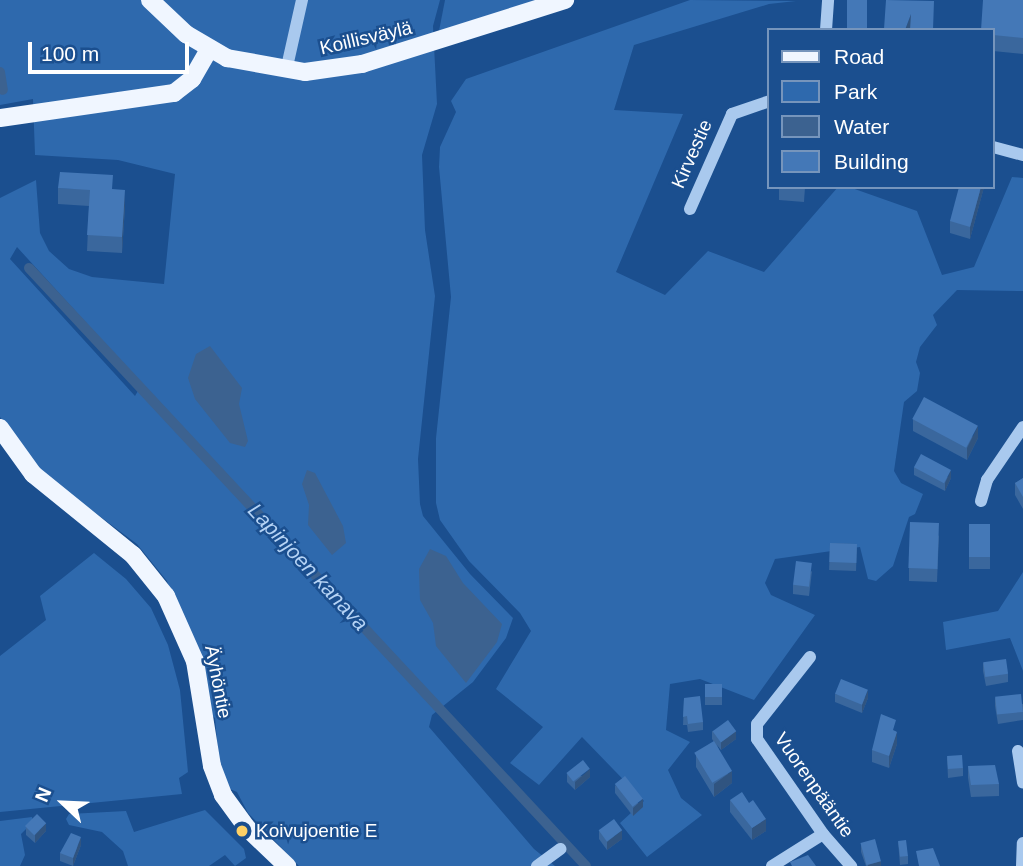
<!DOCTYPE html>
<html>
<head>
<meta charset="utf-8">
<style>
	body { margin:0 }
	#map { position:relative; width:1023px; height:866px; overflow:hidden; background:#1b4f8f; font-family:Arial,sans-serif }
	div>[style] { position:absolute }
	.green>* { inset:0; background:#2e69ad }
	.water>* { inset:0; background:#3c6290 }
	.canal>* { height:10px; margin:-5px; padding:0 5px; transform-origin:5px; border-radius:5px; background:#3c6290 }
	.minor>* { height:12px; margin:-6px; padding:0 6px; transform-origin:6px; border-radius:6px; background:#a9c9ee }
	.major>* { height:18px; margin:-9px; padding:0 9px; transform-origin:9px; border-radius:9px; background:#f0f6ff }
	.wall>* { inset:0; background:#3a679d; transform-origin:0 0 }
	.shaded-wall>* { inset:0; background:#305480 }
	.building>* { inset:0; background:#4478b7; transform-origin:0 0 }
	.dots>* { width:19px; height:19px; translate:-50% -50%; box-sizing:border-box; border:4px solid #1b4f8f; border-radius:50% }
	span { translate:-50% -50%; white-space:nowrap; text-align:center; line-height:1.15; -webkit-text-stroke:5px #1b4f8f; paint-order:stroke }
	.street-label { font-size:19px; color:#fff }
	.poi-label { font-size:19px; color:#fff }
	.left { translate:0 -50%; text-align:left }
	.water-label { font-size:21px; color:#b5d3f5; font-style:italic }
	.legend { position:absolute; left:767px; top:28px; width:228px; height:161px; box-sizing:border-box; background:#1b4f8f; border:2px solid #7695bc; margin:0; padding:9px 12px; list-style:none; font-size:21px; color:#fff }
	.legend li { display:flex; align-items:center; gap:14px; height:35px }
	.legend b { width:35px; border:2px solid #7695bc }
	.north { position:absolute; left:28px; top:768px; width:70px; height:70px; -webkit-text-stroke:5px #1b4f8f; paint-order:stroke; rotate:293deg; font-size:19px; font-weight:700; line-height:28px; text-align:center; color:#fff }
	.north::after { content:''; display:block; margin:auto; width:24px; height:32px; background:#fff; clip-path:polygon(50% 0,100% 100%,50% 72%,0 100%) }
	.scale { position:absolute; left:28px; top:42px; width:161px; height:32px; box-sizing:border-box; border:4px solid #fff; border-top:0; padding-left:9px; font-size:21px; line-height:24px; white-space:nowrap; color:#fff; -webkit-text-stroke:5px #1b4f8f; paint-order:stroke }
</style>
</head>
<body>
<div id="map">
	<div class="green">
		<div style="clip-path:polygon(evenodd,0 0,440px 0,433px 26px,437px 104px,422px 155px,425px 230px,435px 296px,418px 459px,420px 504px,423px 516px,470px 574px,513px 618px,506px 638px,473px 682px,432px 715px,429px 727px,534px 849px,555px 866px,299px 866px,248px 813px,237px 792px,230px 789px,219px 762px,215px 718px,210px 714px,167px 581px,137px 544px,39px 471px,0 417px,0 198px,36px 180px,40px 233px,49px 251px,69px 269px,92px 277px,164px 284px,175px 174px,118px 160px,35px 155px,33px 99px,0 105px,0 0,17px 247px,142px 384px,135px 396px,10px 259px,17px 247px)"></div>
		<div style="clip-path:polygon(445px 0,539px 0,439px 31px)"></div>
		<div style="clip-path:polygon(690px 0,796px 1px,769px 4px,634px 45px,614px 110px,683px 114px,616px 272px,665px 295px,708px 251px,764px 272px,838px 187px,849px 187px,917px 211px,942px 275px,974px 267px,1012px 177px,1023px 178px,1023px 291px,957px 290px,933px 315px,937px 325px,920px 347px,916px 362px,920px 373px,917px 391px,904px 402px,894px 471px,901px 483px,923px 494px,915px 514px,909px 517px,893px 566px,876px 581px,868px 579px,860px 547px,775px 559px,765px 583px,771px 595px,815px 615px,754px 700px,700px 679px,670px 684px,666px 730px,690px 742px,668px 770px,681px 798px,702px 815px,647px 857px,620px 823px,644px 801px,582px 737px,539px 785px,510px 763px,543px 727px,496px 689px,531px 631px,520px 613px,469px 561px,440px 520px,436px 503px,436px 438px,451px 297px,439px 167px,440px 147px,456px 112px,451px 101px,466px 79px)"></div>
		<div style="clip-path:polygon(94px 553px,126px 579px,151px 608px,168px 645px,180px 690px,188px 772px,179px 778px,182px 794px,0 812px,0 656px,46px 620px,40px 596px)"></div>
		<div style="clip-path:polygon(1023px 572px,1023px 671px,1010px 638px,946px 650px,943px 622px,998px 611px)"></div>
		<div style="clip-path:polygon(205px 810px,244px 849px,246px 858px,235px 866px,225px 855px,209px 866px,128px 866px,123px 851px,102px 832px,69px 825px,66px 819px,69px 814px,126px 811px,134px 832px)"></div>
		<div style="clip-path:polygon(32px 817px,33px 822px,21px 834px,25px 855px,20px 866px,0 866px,0 821px)"></div>
	</div>
	<div class="water">
		<div style="clip-path:polygon(210px 346px,242px 388px,239px 404px,248px 441px,245px 447px,230px 443px,195px 399px,188px 378px,196px 354px)"></div>
		<div style="clip-path:polygon(307px 470px,315px 473px,343px 526px,346px 543px,332px 555px,308px 525px,309px 505px,302px 484px)"></div>
		<div style="clip-path:polygon(430px 549px,446px 556px,463px 583px,502px 624px,497px 642px,466px 683px,436px 646px,433px 623px,420px 600px,419px 569px)"></div>
	</div>
	<div class="canal">
		<div style="left:0;top:72px;width:18px;rotate:81deg"></div>
		<div style="left:29px;top:268px;width:817px;rotate:47.03deg"></div>
	</div>
	<div class="minor">
		<div style="left:826px;top:30px;width:30px;rotate:-86deg"></div>
		<div style="left:286px;top:71px;width:73px;rotate:-77.3deg"></div>
		<div style="left:993px;top:147px;width:31px;rotate:15deg"></div>
		<div style="left:690px;top:209px;width:104px;rotate:-66.1deg"></div>
		<div style="left:732px;top:114px;width:39px;rotate:-19deg"></div>
		<div style="left:981px;top:501px;width:22px;rotate:-74deg"></div>
		<div style="left:987px;top:480px;width:64px;rotate:-55.8deg"></div>
		<div style="left:810px;top:657px;width:85px;rotate:128.3deg"></div>
		<div style="left:757px;top:724px;width:15px;rotate:90deg"></div>
		<div style="left:757px;top:739px;width:116px;rotate:55.2deg"></div>
		<div style="left:823px;top:834px;width:43px;rotate:48.8deg"></div>
		<div style="left:1018px;top:751px;width:32px;rotate:81deg"></div>
		<div style="left:537px;top:866px;width:29px;rotate:-36deg"></div>
		<div style="left:772px;top:866px;width:60px;rotate:-32.1deg"></div>
		<div style="left:1022px;top:866px;width:23px;rotate:-88deg"></div>
	</div>
	<div class="major">
		<div style="left:150px;top:0;width:50px;rotate:43.4deg"></div>
		<div style="left:186px;top:34px;width:48px;rotate:30.3deg"></div>
		<div style="left:227px;top:58px;width:79px;rotate:10.2deg"></div>
		<div style="left:305px;top:72px;width:58px;rotate:-8deg"></div>
		<div style="left:362px;top:64px;width:213px;rotate:-17.5deg"></div>
		<div style="left:0;top:118px;width:176px;rotate:-8.2deg"></div>
		<div style="left:174px;top:93px;width:23px;rotate:-38deg"></div>
		<div style="left:192px;top:79px;width:34px;rotate:-60deg"></div>
		<div style="left:0;top:428px;width:57px;rotate:54.3deg"></div>
		<div style="left:33px;top:474px;width:129px;rotate:39deg"></div>
		<div style="left:133px;top:555px;width:53px;rotate:51.2deg"></div>
		<div style="left:166px;top:596px;width:71px;rotate:66deg"></div>
		<div style="left:195px;top:661px;width:106px;rotate:80.8deg"></div>
		<div style="left:212px;top:766px;width:31px;rotate:69deg"></div>
		<div style="left:223px;top:795px;width:39px;rotate:54deg"></div>
		<div style="left:246px;top:827px;width:57px;rotate:43.6deg"></div>
	</div>
	<div class="wall">
		<div style="clip-path:polygon(1023px 0,1023px 54px,993px 51px,993px 30px)"></div>
		<div style="clip-path:polygon(779px 187px,805px 187px,804px 202px,779px 200px)"></div>
		<div style="clip-path:polygon(984px 187px,970px 239px,950px 233px,950px 221px)"></div>
		<div style="clip-path:polygon(58px 188px,113px 190px,125px 206px,122px 253px,87px 251px,89px 206px,58px 204px)"></div>
		<div style="clip-path:polygon(913px 419px,978px 438px,967px 460px,913px 431px)"></div>
		<div style="clip-path:polygon(914px 467px,951px 478px,945px 491px,914px 475px)"></div>
		<div style="clip-path:polygon(1023px 478px,1023px 509px,1015px 495px,1015px 483px)"></div>
		<div style="left:969px;top:524px;width:21px;height:45px"></div>
		<div style="clip-path:polygon(939px 535px,937px 582px,909px 581px,909px 568px)"></div>
		<div style="left:830px;top:543px;width:27px;height:27px;rotate:2deg"></div>
		<div style="clip-path:polygon(812px 571px,809px 596px,793px 594px,793px 585px)"></div>
		<div style="clip-path:polygon(983px 663px,1008px 674px,1008px 682px,986px 686px,983px 671px)"></div>
		<div style="left:705px;top:684px;width:17px;height:21px"></div>
		<div style="clip-path:polygon(835px 694px,868px 698px,862px 713px,835px 702px)"></div>
		<div style="clip-path:polygon(684px 698px,703px 722px,703px 730px,688px 732px,687px 725px,683px 725px)"></div>
		<div style="clip-path:polygon(995px 698px,1023px 704px,1023px 720px,998px 724px,995px 706px)"></div>
		<div style="clip-path:polygon(712px 731px,736px 739px,721px 750px,717px 745px,732px 783px,714px 797px,696px 767px,696px 755px,714px 742px,712px 739px)"></div>
		<div style="clip-path:polygon(896px 731px,897px 744px,889px 768px,872px 762px,872px 750px)"></div>
		<div style="clip-path:polygon(947px 757px,963px 768px,963px 776px,948px 778px)"></div>
		<div style="clip-path:polygon(968px 766px,999px 784px,999px 796px,971px 797px,968px 778px)"></div>
		<div style="clip-path:polygon(567px 774px,590px 777px,575px 790px,567px 782px)"></div>
		<div style="clip-path:polygon(615px 785px,643px 807px,633px 816px,615px 793px)"></div>
		<div style="clip-path:polygon(730px 800px,749px 803px,766px 831px,752px 840px,730px 812px)"></div>
		<div style="clip-path:polygon(26px 827px,46px 831px,35px 843px,26px 835px)"></div>
		<div style="clip-path:polygon(599px 831px,622px 839px,607px 850px,599px 839px)"></div>
		<div style="clip-path:polygon(898px 841px,908px 856px,908px 864px,900px 865px)"></div>
		<div style="clip-path:polygon(861px 843px,881px 866px,866px 866px,861px 852px)"></div>
		<div style="clip-path:polygon(81px 845px,73px 866px,60px 861px,60px 853px)"></div>
	</div>
	<div class="shaded-wall">
		<div style="clip-path:polygon(911px 14px,911px 30px,905px 30px)"></div>
		<div style="clip-path:polygon(981px 187px,984px 187px,970px 239px,970px 227px)"></div>
		<div style="clip-path:polygon(125px 190px,125px 206px,122px 253px,122px 237px)"></div>
		<div style="clip-path:polygon(978px 426px,978px 438px,967px 460px,967px 448px)"></div>
		<div style="clip-path:polygon(951px 470px,951px 478px,945px 491px,945px 483px)"></div>
		<div style="clip-path:polygon(868px 690px,868px 698px,862px 713px,862px 705px)"></div>
		<div style="clip-path:polygon(736px 731px,736px 739px,721px 750px,721px 742px)"></div>
		<div style="clip-path:polygon(897px 732px,897px 744px,889px 768px,889px 756px)"></div>
		<div style="clip-path:polygon(590px 769px,590px 777px,575px 790px,575px 782px)"></div>
		<div style="clip-path:polygon(732px 771px,732px 783px,714px 797px,714px 784px)"></div>
		<div style="clip-path:polygon(643px 799px,643px 807px,633px 816px,633px 808px)"></div>
		<div style="clip-path:polygon(766px 819px,766px 831px,752px 840px,752px 828px)"></div>
		<div style="clip-path:polygon(46px 823px,46px 831px,35px 843px,35px 835px)"></div>
		<div style="clip-path:polygon(622px 830px,622px 839px,607px 850px,607px 842px)"></div>
		<div style="clip-path:polygon(81px 837px,81px 845px,73px 866px,73px 858px)"></div>
		<div style="clip-path:polygon(881px 861px,881px 866px,868px 866px,868px 865px)"></div>
	</div>
	<div class="building">
		<div style="left:847px;top:0;width:20px;height:30px"></div>
		<div style="clip-path:polygon(886px 0,934px 1px,933px 30px,910px 30px,911px 14px,905px 30px,884px 29px)"></div>
		<div style="clip-path:polygon(983px 0,1023px 0,1023px 38px,993px 35px,993px 30px,981px 30px)"></div>
		<div style="clip-path:polygon(60px 172px,113px 175px,112px 189px,125px 190px,122px 237px,87px 235px,90px 190px,58px 188px)"></div>
		<div style="clip-path:polygon(959px 187px,981px 187px,970px 227px,950px 221px)"></div>
		<div style="left:924px;top:397px;width:61px;height:25px;rotate:28deg"></div>
		<div style="left:921px;top:454px;width:34px;height:15px;rotate:28deg"></div>
		<div style="clip-path:polygon(1023px 478px,1023px 497px,1015px 483px)"></div>
		<div style="left:910px;top:522px;width:29px;height:46px;rotate:2deg"></div>
		<div style="left:969px;top:524px;width:21px;height:33px"></div>
		<div style="left:830px;top:543px;width:27px;height:19px;rotate:2deg"></div>
		<div style="left:796px;top:561px;width:16px;height:24px;rotate:7deg"></div>
		<div style="left:1006px;top:659px;width:15px;height:23px;rotate:82deg"></div>
		<div style="left:841px;top:679px;width:29px;height:16px;rotate:22deg"></div>
		<div style="left:705px;top:684px;width:17px;height:13px"></div>
		<div style="left:1021px;top:694px;width:18px;height:26px;rotate:84deg"></div>
		<div style="clip-path:polygon(700px 696px,703px 722px,688px 724px,687px 716px,683px 717px,684px 698px)"></div>
		<div style="clip-path:polygon(881px 714px,896px 720px,893px 730px,897px 732px,889px 756px,872px 750px)"></div>
		<div style="left:728px;top:720px;width:14px;height:19px;rotate:54deg"></div>
		<div style="left:714px;top:741px;width:35px;height:23px;rotate:59deg"></div>
		<div style="left:962px;top:755px;width:13px;height:15px;rotate:86deg"></div>
		<div style="left:583px;top:760px;width:11px;height:21px;rotate:52deg"></div>
		<div style="clip-path:polygon(995px 765px,999px 784px,971px 785px,968px 766px)"></div>
		<div style="left:625px;top:776px;width:29px;height:13px;rotate:52deg"></div>
		<div style="clip-path:polygon(742px 792px,749px 803px,753px 800px,766px 819px,752px 828px,730px 800px)"></div>
		<div style="left:37px;top:814px;width:13px;height:17px;rotate:45deg"></div>
		<div style="left:614px;top:819px;width:14px;height:19px;rotate:54deg"></div>
		<div style="clip-path:polygon(71px 833px,81px 837px,73px 858px,60px 853px)"></div>
		<div style="left:875px;top:839px;width:23px;height:15px;rotate:75deg"></div>
		<div style="left:906px;top:840px;width:16px;height:8px;rotate:83deg"></div>
		<div style="clip-path:polygon(933px 848px,940px 866px,919px 866px,916px 851px)"></div>
		<div style="clip-path:polygon(808px 855px,816px 866px,792px 866px,790px 862px)"></div>
	</div>
	<div class="dots">
		<div style="left:242px;top:831px;background:#ffd166"></div>
	</div>
	<div class="street-label">
		<span style="left:366px;top:38px;rotate:-13deg">Koillisväylä</span>
		<span style="left:692px;top:154px;rotate:-66deg">Kirvestie</span>
		<span style="left:218px;top:682px;rotate:79deg">Äyhöntie</span>
		<span style="left:814px;top:785px;rotate:55deg">Vuorenpääntie</span>
	</div>
	<div class="poi-label">
		<span class="left" style="left:256px;top:831px">Koivujoentie E</span>
	</div>
	<div class="water-label">
		<span style="left:308px;top:567px;rotate:47deg">Lapinjoen kanava</span>
	</div>
	<ul class="legend">
	<li><b style="height:9px;background:#f0f6ff"></b>Road</li>
	<li><b style="height:19px;background:#2e69ad"></b>Park</li>
	<li><b style="height:19px;background:#3c6290"></b>Water</li>
	<li><b style="height:19px;background:#4478b7"></b>Building</li>
	</ul>
	<div class="north">N</div>
	<div class="scale">100 m</div>
</div>
</body>
</html>
